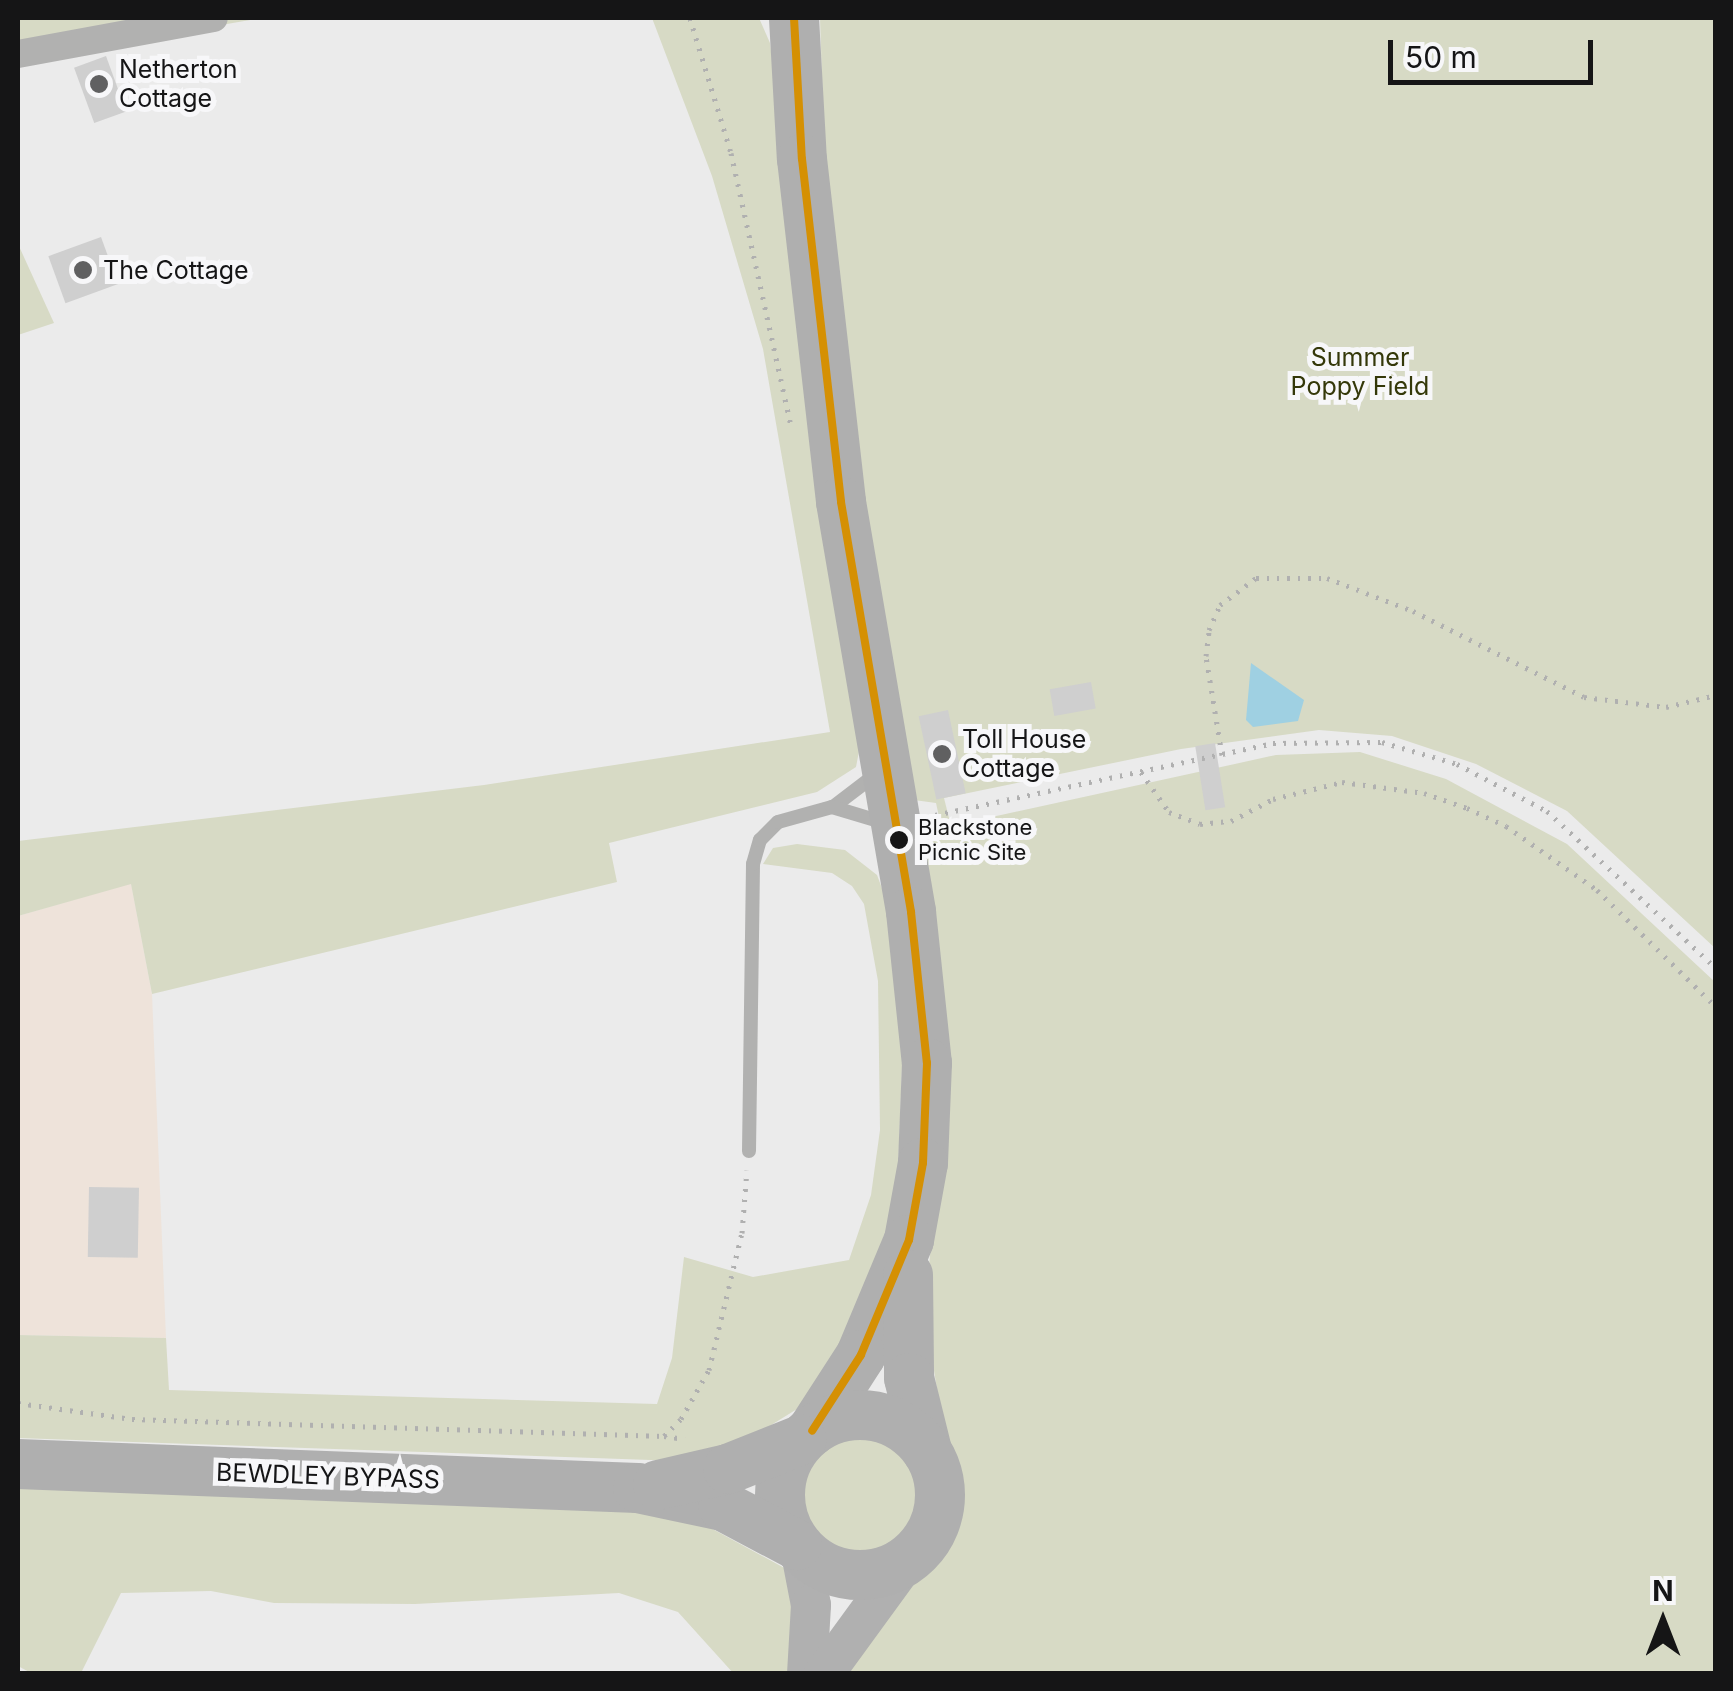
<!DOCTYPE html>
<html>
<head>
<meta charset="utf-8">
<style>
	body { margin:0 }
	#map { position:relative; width:1733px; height:1691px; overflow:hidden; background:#ebebeb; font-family:Inter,sans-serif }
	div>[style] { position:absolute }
	.industrial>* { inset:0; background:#eee3da }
	.green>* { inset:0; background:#d7dac5 }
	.round { border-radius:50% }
	.water>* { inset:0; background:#9fd0e2 }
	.building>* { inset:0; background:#cfcfcf; transform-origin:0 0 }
	.path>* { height:5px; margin-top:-2.5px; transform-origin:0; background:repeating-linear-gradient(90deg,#b0b0b0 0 2.5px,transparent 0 10.5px) }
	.lane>* { height:14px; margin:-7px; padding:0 7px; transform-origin:7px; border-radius:7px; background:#b1b1b0 }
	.street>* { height:28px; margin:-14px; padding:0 14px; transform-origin:14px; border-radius:14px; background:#b1b1b0 }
	.secondary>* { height:40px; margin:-20px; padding:0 20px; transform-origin:20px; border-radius:20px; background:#b0b0b0 }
	.highway>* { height:50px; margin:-25px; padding:0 25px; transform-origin:25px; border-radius:25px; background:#afafaf }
	.highway>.ring { margin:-25px; padding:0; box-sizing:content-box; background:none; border:50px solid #afafaf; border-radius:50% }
	.bus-1>* { height:8px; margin:-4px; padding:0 4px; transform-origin:4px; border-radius:4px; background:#d59003 }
	.dots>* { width:28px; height:28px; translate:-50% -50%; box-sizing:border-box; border:5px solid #f7f7f9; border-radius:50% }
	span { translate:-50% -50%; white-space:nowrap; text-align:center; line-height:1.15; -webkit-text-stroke:10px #f7f7f9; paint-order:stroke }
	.bus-label { font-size:22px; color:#151516 }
	.left { translate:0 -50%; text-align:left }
	.poi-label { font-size:25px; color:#151516 }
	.park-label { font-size:25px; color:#343809 }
	.street-label { font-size:25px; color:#151516 }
	.frame { position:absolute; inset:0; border:20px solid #151516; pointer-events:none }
	.north { position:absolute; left:1613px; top:1571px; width:100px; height:100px; -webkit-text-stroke:8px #f7f7f9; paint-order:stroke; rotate:0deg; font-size:28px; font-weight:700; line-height:40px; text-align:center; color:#151516 }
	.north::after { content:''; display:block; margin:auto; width:35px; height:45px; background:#151516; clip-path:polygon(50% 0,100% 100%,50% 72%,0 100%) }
	.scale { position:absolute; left:1388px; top:40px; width:205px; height:45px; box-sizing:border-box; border:5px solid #151516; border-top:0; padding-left:12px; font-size:30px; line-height:35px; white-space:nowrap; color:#151516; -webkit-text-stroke:8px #f7f7f9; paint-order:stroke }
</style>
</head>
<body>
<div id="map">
	<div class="industrial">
		<div style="clip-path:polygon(131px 883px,152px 994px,166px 1338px,18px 1335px,18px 916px)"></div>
	</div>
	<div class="green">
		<div style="clip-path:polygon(18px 18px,262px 18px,18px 60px)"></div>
		<div style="clip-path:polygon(652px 18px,759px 18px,770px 43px,860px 746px,856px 767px,817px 792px,609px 843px,617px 882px,152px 994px,131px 884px,18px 916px,18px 841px,484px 785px,830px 732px,763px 349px,712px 176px)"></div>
		<div style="clip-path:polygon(820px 18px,1715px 18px,1715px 948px,1567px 811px,1476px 764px,1392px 736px,1319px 730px,1181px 749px,944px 798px,951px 826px,1276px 755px,1360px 752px,1446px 779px,1567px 844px,1715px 982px,1715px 1673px,843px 1673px,932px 1555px,952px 1514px,953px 1488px,925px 1315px,931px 1243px,917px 841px,941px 826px,936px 803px,914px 800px,859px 487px,825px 170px)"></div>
		<div style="clip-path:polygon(18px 244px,54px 323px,18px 335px)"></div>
		<div style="clip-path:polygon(797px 844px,845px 850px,877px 875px,889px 907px,904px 1015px,897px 1198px,850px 1335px,797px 1409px,739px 1445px,679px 1461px,18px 1438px,18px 1335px,166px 1338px,169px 1390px,657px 1404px,672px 1358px,684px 1257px,753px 1277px,849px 1260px,871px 1195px,880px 1130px,878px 981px,864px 904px,852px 886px,832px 873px,763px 864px,773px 848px)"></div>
		<div class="round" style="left:797px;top:1432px;width:124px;height:124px"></div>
		<div style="clip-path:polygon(18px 1488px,685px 1514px,788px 1570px,795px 1592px,791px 1673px,734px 1674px,678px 1612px,619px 1593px,415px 1604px,274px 1603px,211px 1591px,121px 1593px,81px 1673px,31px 1673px,18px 1666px)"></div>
	</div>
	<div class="water">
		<div style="clip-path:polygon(1251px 663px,1304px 700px,1298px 721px,1253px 727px,1246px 720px)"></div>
	</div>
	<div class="building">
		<div style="left:106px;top:56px;width:59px;height:34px;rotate:70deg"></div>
		<div style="left:101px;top:237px;width:50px;height:56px;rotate:70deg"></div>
		<div style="left:1091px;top:682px;width:27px;height:42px;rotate:80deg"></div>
		<div style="left:948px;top:710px;width:85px;height:30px;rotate:78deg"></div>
		<div style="left:1215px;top:743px;width:65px;height:20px;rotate:81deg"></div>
		<div style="left:89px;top:1187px;width:50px;height:70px;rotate:1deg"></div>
	</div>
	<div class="path">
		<div style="left:690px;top:18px;width:141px;rotate:73.1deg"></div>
		<div style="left:731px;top:153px;width:280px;rotate:77.6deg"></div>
		<div style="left:1222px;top:755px;width:100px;rotate:-99.2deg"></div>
		<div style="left:1206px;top:656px;width:26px;rotate:-83deg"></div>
		<div style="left:1209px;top:630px;width:27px;rotate:-66deg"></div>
		<div style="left:1220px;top:605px;width:45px;rotate:-36.9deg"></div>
		<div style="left:1256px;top:578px;width:71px"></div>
		<div style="left:1327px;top:578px;width:92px;rotate:21deg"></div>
		<div style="left:1413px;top:611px;width:191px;rotate:26.7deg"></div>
		<div style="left:1584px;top:697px;width:83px;rotate:7deg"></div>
		<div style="left:1666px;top:707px;width:51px;rotate:-13.5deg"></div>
		<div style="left:1141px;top:772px;width:49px;rotate:55deg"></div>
		<div style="left:1169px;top:812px;width:33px;rotate:21deg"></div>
		<div style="left:1200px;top:824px;width:31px;rotate:-6deg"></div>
		<div style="left:1231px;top:821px;width:47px;rotate:-27.6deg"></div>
		<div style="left:1273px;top:799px;width:71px;rotate:-13.8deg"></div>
		<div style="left:1342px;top:782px;width:83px;rotate:7.6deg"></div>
		<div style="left:1424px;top:793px;width:46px;rotate:19.2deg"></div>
		<div style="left:1467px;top:808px;width:43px;rotate:24.8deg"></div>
		<div style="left:1506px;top:826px;width:111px;rotate:35.1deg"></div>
		<div style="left:1597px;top:890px;width:167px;rotate:44.5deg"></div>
		<div style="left:935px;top:815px;width:346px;rotate:-12deg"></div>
		<div style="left:1273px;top:743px;width:109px;rotate:-0.5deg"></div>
		<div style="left:1382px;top:742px;width:78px;rotate:16.3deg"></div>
		<div style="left:1457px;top:764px;width:102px;rotate:27.6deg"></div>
		<div style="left:1547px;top:811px;width:231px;rotate:42.9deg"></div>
		<div style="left:18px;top:1403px;width:115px;rotate:8deg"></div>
		<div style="left:132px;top:1419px;width:532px;rotate:1.83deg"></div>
		<div style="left:664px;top:1436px;width:24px;rotate:-45deg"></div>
		<div style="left:681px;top:1419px;width:56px;rotate:-60.3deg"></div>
		<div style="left:709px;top:1370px;width:141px;rotate:-76.5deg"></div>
		<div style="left:742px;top:1233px;width:63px;rotate:-85.5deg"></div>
		<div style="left:664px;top:1436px;width:21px;rotate:8deg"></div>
	</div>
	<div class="lane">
		<div style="left:833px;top:807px;width:53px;rotate:-37.3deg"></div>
		<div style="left:749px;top:1151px;width:287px;rotate:-89.2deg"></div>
		<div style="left:753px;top:864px;width:25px;rotate:-74deg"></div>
		<div style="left:760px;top:840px;width:25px;rotate:-45deg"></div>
		<div style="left:778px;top:822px;width:56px;rotate:-15.5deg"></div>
		<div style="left:832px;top:807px;width:55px;rotate:16.8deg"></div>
	</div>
	<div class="street">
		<div style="left:18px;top:54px;width:199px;rotate:-10.4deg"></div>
	</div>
	<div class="secondary">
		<div style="left:800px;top:1548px;width:58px;rotate:79.1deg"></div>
		<div style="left:811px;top:1605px;width:69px;rotate:93.3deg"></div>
		<div style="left:824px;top:1674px;width:141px;rotate:-53.9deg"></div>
	</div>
	<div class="highway">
		<div style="left:794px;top:18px;width:141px;rotate:86.8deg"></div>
		<div style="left:802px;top:159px;width:345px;rotate:83.5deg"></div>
		<div style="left:841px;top:502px;width:416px;rotate:80.3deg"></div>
		<div style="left:911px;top:912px;width:152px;rotate:84deg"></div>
		<div style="left:927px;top:1063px;width:100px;rotate:92.3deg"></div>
		<div style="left:923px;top:1163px;width:78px;rotate:100.3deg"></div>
		<div style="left:909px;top:1240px;width:125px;rotate:112.7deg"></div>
		<div style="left:861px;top:1355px;width:90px;rotate:122.8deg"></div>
		<div style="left:908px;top:1275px;width:103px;rotate:89.4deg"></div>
		<div style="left:909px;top:1378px;width:75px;rotate:76.1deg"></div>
		<div class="ring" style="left:780px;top:1415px;width:110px;height:110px"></div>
		<div style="left:18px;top:1464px;width:620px;rotate:2.22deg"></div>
		<div style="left:638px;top:1488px;width:87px;rotate:12deg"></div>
		<div style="left:723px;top:1506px;width:84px;rotate:27.8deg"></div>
		<div style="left:658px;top:1485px;width:72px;rotate:-12.9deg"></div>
		<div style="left:728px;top:1469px;width:79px;rotate:-21.7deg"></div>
	</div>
	<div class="bus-1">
		<div style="left:794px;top:18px;width:141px;rotate:86.8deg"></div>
		<div style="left:802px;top:159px;width:345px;rotate:83.5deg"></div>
		<div style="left:841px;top:502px;width:416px;rotate:80.3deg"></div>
		<div style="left:911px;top:912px;width:152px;rotate:84deg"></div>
		<div style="left:927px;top:1063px;width:100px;rotate:92.3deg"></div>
		<div style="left:923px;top:1163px;width:78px;rotate:100.3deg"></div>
		<div style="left:909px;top:1240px;width:125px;rotate:112.7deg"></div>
		<div style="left:861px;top:1355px;width:90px;rotate:122.8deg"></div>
	</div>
	<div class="dots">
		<div style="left:99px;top:84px;background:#606061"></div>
		<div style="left:83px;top:270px;background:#606061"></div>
		<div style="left:942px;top:754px;background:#606061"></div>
		<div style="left:899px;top:840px;background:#151516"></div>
	</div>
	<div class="bus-label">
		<span class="left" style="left:918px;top:840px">Blackstone<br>Picnic Site</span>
	</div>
	<div class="poi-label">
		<span class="left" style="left:119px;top:84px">Netherton<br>Cottage</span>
		<span class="left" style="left:103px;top:270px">The Cottage</span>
		<span class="left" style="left:962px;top:754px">Toll House<br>Cottage</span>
	</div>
	<div class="park-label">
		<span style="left:1360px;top:372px">Summer<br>Poppy Field</span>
	</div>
	<div class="street-label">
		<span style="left:328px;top:1476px;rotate:2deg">BEWDLEY BYPASS</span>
	</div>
	<div class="frame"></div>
	<div class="north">N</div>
	<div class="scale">50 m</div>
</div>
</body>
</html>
